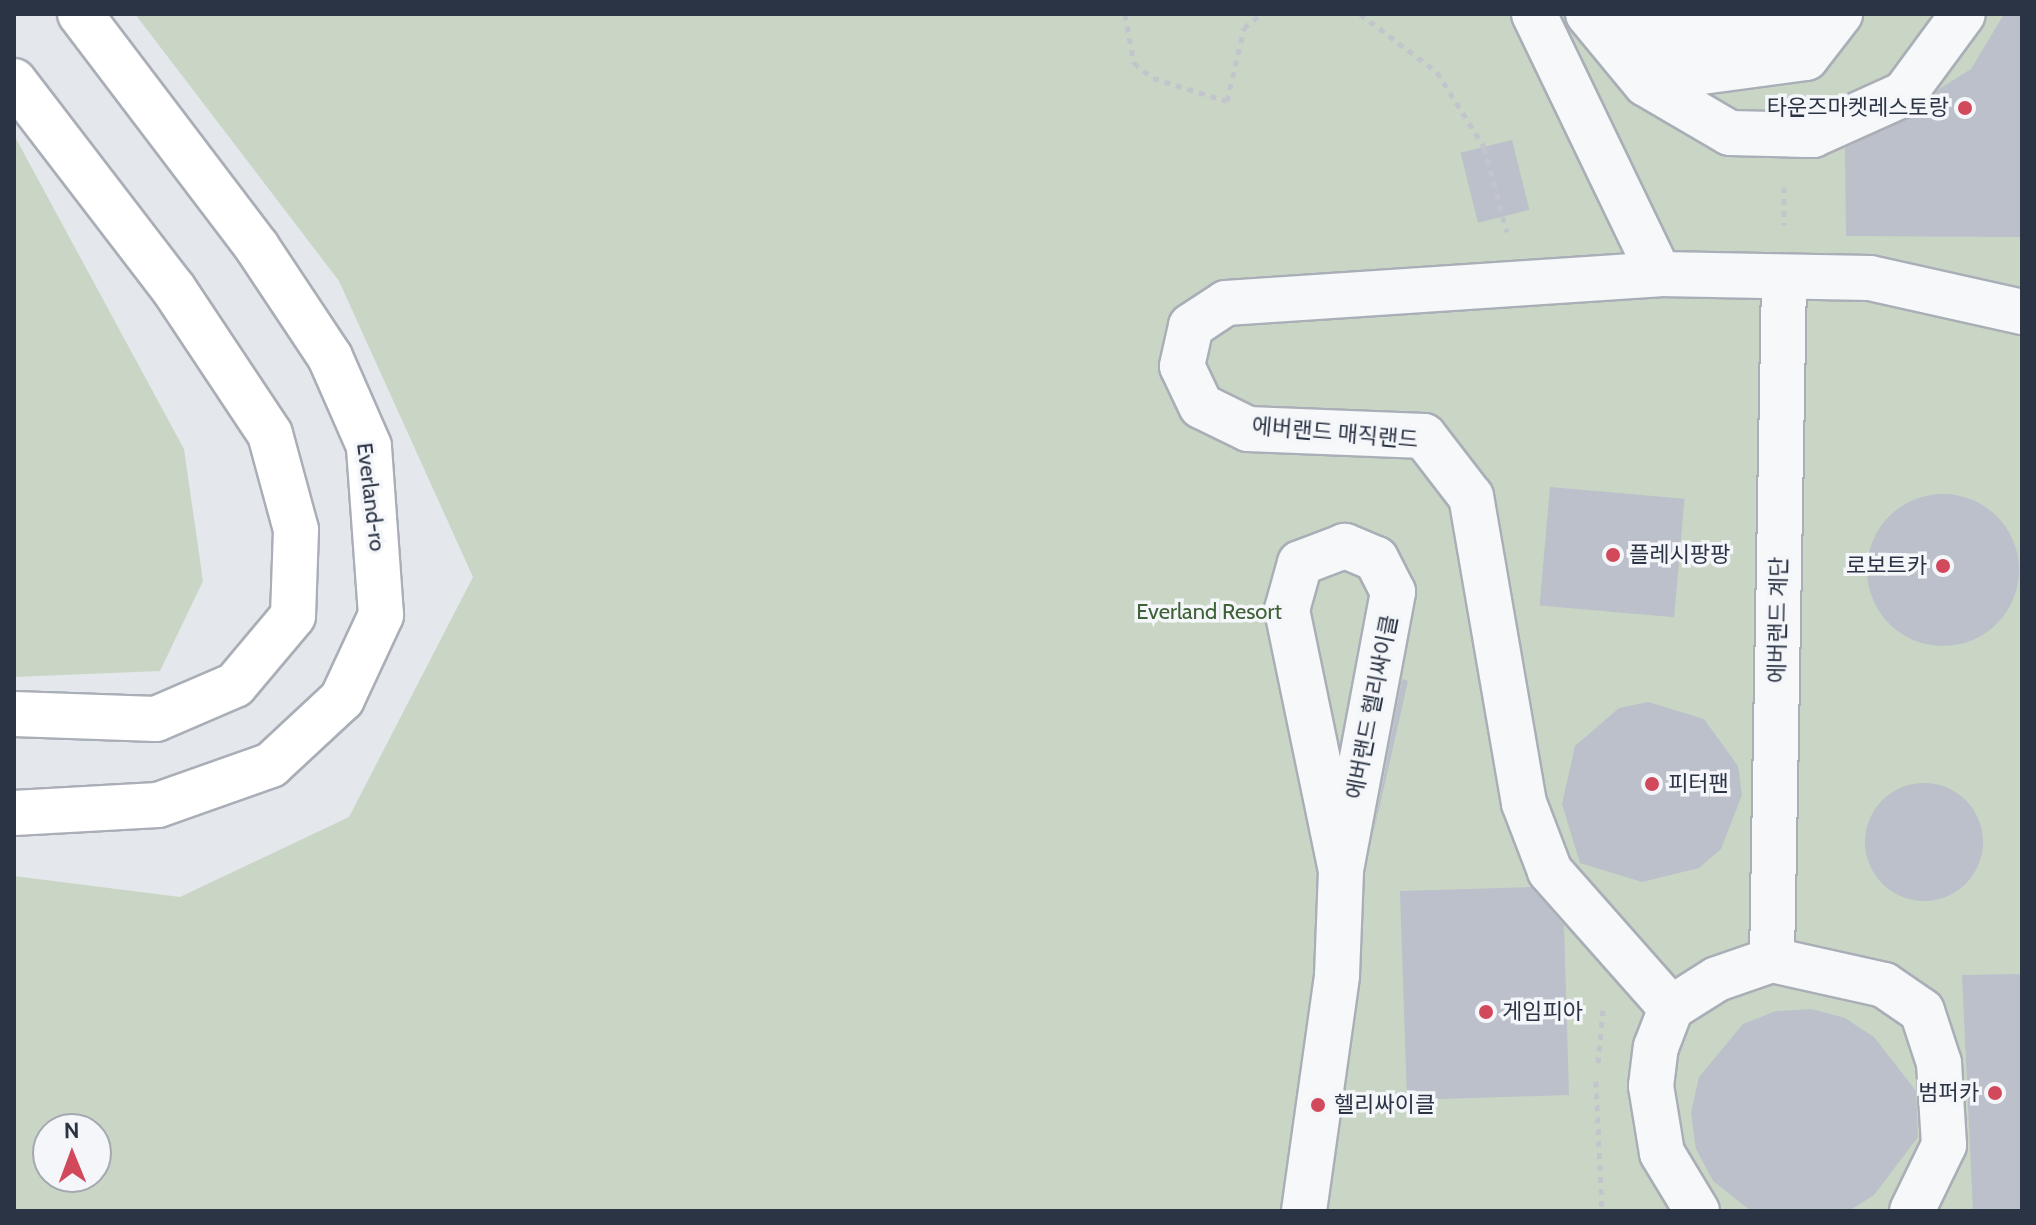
<!DOCTYPE html>
<html>
<head>
<meta charset="utf-8">
<style>
	body { margin:0 }
	#map { position:relative; width:2036px; height:1225px; overflow:hidden; background:#e4e7ec; font-family:Cabin,"Noto Sans KR",sans-serif }
	div>[style] { position:absolute }
	.green>* { inset:0; background:#c9d6c5 }
	.building>* { inset:0; background:#bbc0ca; transform-origin:0 0 }
	.round { border-radius:50% }
	.path>* { height:5px; margin-top:-2.5px; transform-origin:0; background:repeating-linear-gradient(90deg,#c2c5cb 0 6px,transparent 0 12px) }
	.roads { filter:drop-shadow(2px 0 #a9aeb7) drop-shadow(-2px 0 #a9aeb7) drop-shadow(0 2px #a9aeb7) drop-shadow(0 -2px #a9aeb7) }
	.street>* { height:44px; margin:-22px; padding:0 22px; transform-origin:22px; border-radius:22px; background:#f7f8fa }
	.secondary>* { height:44px; margin:-22px; padding:0 22px; transform-origin:22px; border-radius:22px; background:#fff }
	.dots>* { width:22px; height:22px; translate:-50% -50%; box-sizing:border-box; border:4px solid #f4f6f9; border-radius:50% }
	span { translate:-50% -50%; white-space:nowrap; text-align:center; line-height:1.15; -webkit-text-stroke:7px #f4f6f9; paint-order:stroke }
	.poi-label { font-size:22px; color:#2b3445 }
	.right { translate:-100% -50%; text-align:right }
	.left { translate:0 -50%; text-align:left }
	.street-label { font-size:22px; color:#2b3445 }
	.park-label { font-size:22px; color:#3f6138 }
	.frame { position:absolute; inset:0; border:16px solid #2b3445; pointer-events:none }
	.north { position:absolute; left:32px; top:1113px; width:80px; height:80px; box-sizing:border-box; background:#f4f6f9; border:2px solid #a4a8b1; border-radius:50%; rotate:359deg; font-size:22px; font-weight:700; line-height:32px; text-align:center; color:#2b3445 }
	.north::after { content:''; display:block; margin:auto; width:28px; height:36px; background:#d1495b; clip-path:polygon(50% 0,100% 100%,50% 72%,0 100%) }
</style>
</head>
<body>
<div id="map">
	<div class="green">
		<div style="clip-path:polygon(evenodd,135px 14px,2022px 14px,2022px 1211px,14px 1211px,14px 876px,180px 897px,349px 817px,473px 577px,339px 281px,135px 14px,48px 1129px,96px 1129px,96px 1177px,48px 1177px,48px 1129px)"></div>
		<div style="clip-path:polygon(14px 135px,184px 449px,203px 581px,160px 671px,14px 677px)"></div>
	</div>
	<div class="building">
		<div style="clip-path:polygon(2004px 14px,2022px 14px,2022px 237px,1846px 236px,1845px 148px,1924px 109px,1939px 89px,1971px 69px)"></div>
		<div style="left:1512px;top:140px;width:72px;height:53px;rotate:76deg"></div>
		<div style="left:1550px;top:487px;width:135px;height:119px;rotate:5deg"></div>
		<div class="round" style="left:1867px;top:494px;width:152px;height:152px"></div>
		<div style="clip-path:polygon(1402px 679px,1408px 681px,1372px 840px)"></div>
		<div style="clip-path:polygon(1648px 702px,1704px 719px,1738px 766px,1742px 795px,1721px 849px,1699px 868px,1642px 882px,1580px 863px,1562px 804px,1575px 746px,1619px 708px)"></div>
		<div class="round" style="left:1865px;top:783px;width:118px;height:118px"></div>
		<div style="clip-path:polygon(1531px 887px,1564px 925px,1569px 1095px,1407px 1100px,1400px 891px)"></div>
		<div style="clip-path:polygon(2022px 974px,2022px 1211px,1973px 1211px,1962px 975px)"></div>
		<div style="clip-path:polygon(1811px 1009px,1845px 1018px,1874px 1037px,1916px 1091px,1918px 1137px,1874px 1195px,1849px 1211px,1751px 1211px,1713px 1181px,1696px 1149px,1691px 1113px,1699px 1077px,1743px 1024px,1776px 1011px)"></div>
	</div>
	<div class="path">
		<div style="left:1125px;top:14px;width:50px;rotate:79.6deg"></div>
		<div style="left:1134px;top:63px;width:24px;rotate:38deg"></div>
		<div style="left:1153px;top:78px;width:77px;rotate:17.3deg"></div>
		<div style="left:1227px;top:101px;width:75px;rotate:-76.9deg"></div>
		<div style="left:1244px;top:28px;width:22px;rotate:-39deg"></div>
		<div style="left:1360px;top:14px;width:96px;rotate:37deg"></div>
		<div style="left:1437px;top:72px;width:89px;rotate:57.9deg"></div>
		<div style="left:1484px;top:147px;width:88px;rotate:74.9deg"></div>
		<div style="left:1784px;top:187px;width:38px;rotate:90deg"></div>
		<div style="left:1598px;top:1063px;width:53px;rotate:-84.6deg"></div>
		<div style="left:1596px;top:1081px;width:130px;rotate:87.4deg"></div>
	</div>
	<div class="roads">
		<div class="street">
			<div style="left:1534px;top:14px;width:288px;rotate:64.3deg"></div>
			<div style="left:1588px;top:14px;width:91px;rotate:50.4deg"></div>
			<div style="left:1646px;top:84px;width:97px;rotate:30.3deg"></div>
			<div style="left:1730px;top:133px;width:83px;rotate:1.4deg"></div>
			<div style="left:1629px;top:14px;width:93px;rotate:38.5deg"></div>
			<div style="left:1702px;top:72px;width:105px;rotate:-7.7deg"></div>
			<div style="left:1806px;top:58px;width:56px;rotate:-52.3deg"></div>
			<div style="left:1685px;top:14px;width:20px;rotate:45deg"></div>
			<div style="left:1699px;top:28px;width:82px;rotate:-0.7deg"></div>
			<div style="left:1781px;top:27px;width:16px;rotate:-55deg"></div>
			<div style="left:1786px;top:134px;width:27px;rotate:2deg"></div>
			<div style="left:1813px;top:135px;width:100px;rotate:-24.3deg"></div>
			<div style="left:1904px;top:94px;width:99px;rotate:-53.6deg"></div>
			<div style="left:1772px;top:960px;width:680px;rotate:-88.99deg"></div>
			<div style="left:1671px;top:1008px;width:183px;rotate:-131.5deg"></div>
			<div style="left:1550px;top:871px;width:73px;rotate:-110.9deg"></div>
			<div style="left:1524px;top:803px;width:311px;rotate:-99.8deg"></div>
			<div style="left:1471px;top:497px;width:77px;rotate:-127.6deg"></div>
			<div style="left:1424px;top:436px;width:176px;rotate:-177.7deg"></div>
			<div style="left:1248px;top:429px;width:52px;rotate:-153.9deg"></div>
			<div style="left:1201px;top:406px;width:44px;rotate:-115.4deg"></div>
			<div style="left:1182px;top:366px;width:41px;rotate:-77.3deg"></div>
			<div style="left:1191px;top:326px;width:42px;rotate:-33.3deg"></div>
			<div style="left:1226px;top:303px;width:434px;rotate:-3.8deg"></div>
			<div style="left:1659px;top:274px;width:211px;rotate:1.1deg"></div>
			<div style="left:1870px;top:278px;width:156px;rotate:12.6deg"></div>
			<div style="left:1304px;top:1211px;width:238px;rotate:-82deg"></div>
			<div style="left:1337px;top:975px;width:105px;rotate:-87.8deg"></div>
			<div style="left:1341px;top:870px;width:283px;rotate:-79.4deg"></div>
			<div style="left:1393px;top:592px;width:37px;rotate:-117deg"></div>
			<div style="left:1376px;top:559px;width:34px;rotate:-157deg"></div>
			<div style="left:1345px;top:546px;width:48px;rotate:159.3deg"></div>
			<div style="left:1300px;top:563px;width:49px;rotate:105.5deg"></div>
			<div style="left:1287px;top:610px;width:266px;rotate:78.3deg"></div>
			<div style="left:1697px;top:1211px;width:68px;rotate:-121.1deg"></div>
			<div style="left:1662px;top:1153px;width:68px;rotate:-99.3deg"></div>
			<div style="left:1651px;top:1086px;width:39px;rotate:-83deg"></div>
			<div style="left:1656px;top:1047px;width:42px;rotate:-69deg"></div>
			<div style="left:1671px;top:1008px;width:54px;rotate:-32.2deg"></div>
			<div style="left:1717px;top:979px;width:58px;rotate:-19.1deg"></div>
			<div style="left:1772px;top:960px;width:115px;rotate:12.6deg"></div>
			<div style="left:1884px;top:985px;width:46px;rotate:34.4deg"></div>
			<div style="left:1922px;top:1011px;width:55px;rotate:71.9deg"></div>
			<div style="left:1939px;top:1063px;width:82px;rotate:86.5deg"></div>
			<div style="left:1944px;top:1145px;width:73px;rotate:115.9deg"></div>
		</div>
		<div class="secondary">
			<div style="left:14px;top:81px;width:261px;rotate:52.5deg"></div>
			<div style="left:173px;top:288px;width:175px;rotate:56.4deg"></div>
			<div style="left:270px;top:434px;width:99px;rotate:74.8deg"></div>
			<div style="left:296px;top:530px;width:86px;rotate:92deg"></div>
			<div style="left:293px;top:616px;width:90px;rotate:130deg"></div>
			<div style="left:235px;top:685px;width:86px;rotate:156.7deg"></div>
			<div style="left:156px;top:719px;width:142px;rotate:-178deg"></div>
			<div style="left:14px;top:813px;width:144px;rotate:-3.2deg"></div>
			<div style="left:158px;top:805px;width:120px;rotate:-19.5deg"></div>
			<div style="left:271px;top:765px;width:97px;rotate:-42.9deg"></div>
			<div style="left:342px;top:699px;width:93px;rotate:-65.1deg"></div>
			<div style="left:381px;top:615px;width:169px;rotate:-94.1deg"></div>
			<div style="left:369px;top:446px;width:97px;rotate:-113.7deg"></div>
			<div style="left:330px;top:357px;width:132px;rotate:-123.6deg"></div>
			<div style="left:257px;top:247px;width:293px;rotate:-127.2deg"></div>
		</div>
	</div>
	<div class="dots">
		<div style="left:1965px;top:108px;background:#d1495b"></div>
		<div style="left:1613px;top:555px;background:#d1495b"></div>
		<div style="left:1943px;top:566px;background:#d1495b"></div>
		<div style="left:1652px;top:784px;background:#d1495b"></div>
		<div style="left:1486px;top:1012px;background:#d1495b"></div>
		<div style="left:1995px;top:1093px;background:#d1495b"></div>
		<div style="left:1318px;top:1105px;background:#d1495b"></div>
	</div>
	<div class="poi-label">
		<span class="right" style="left:1949px;top:108px">타운즈마켓레스토랑</span>
		<span class="left" style="left:1629px;top:555px">플레시팡팡</span>
		<span class="right" style="left:1927px;top:566px">로보트카</span>
		<span class="left" style="left:1668px;top:784px">피터팬</span>
		<span class="left" style="left:1502px;top:1012px">게임피아</span>
		<span class="right" style="left:1979px;top:1093px">범퍼카</span>
		<span class="left" style="left:1334px;top:1105px">헬리싸이클</span>
	</div>
	<div class="street-label">
		<span style="left:1335px;top:433px;rotate:5deg">에버랜드 매직랜드</span>
		<span style="left:371px;top:497px;rotate:83deg">Everland-ro</span>
		<span style="left:1778px;top:620px;rotate:-89deg">에버랜드 계단</span>
		<span style="left:1372px;top:707px;rotate:-79deg">에버랜드 헬리싸이클</span>
	</div>
	<div class="park-label">
		<span style="left:1209px;top:612px">Everland Resort</span>
	</div>
	<div class="frame"></div>
	<div class="north">N</div>
</div>
</body>
</html>
